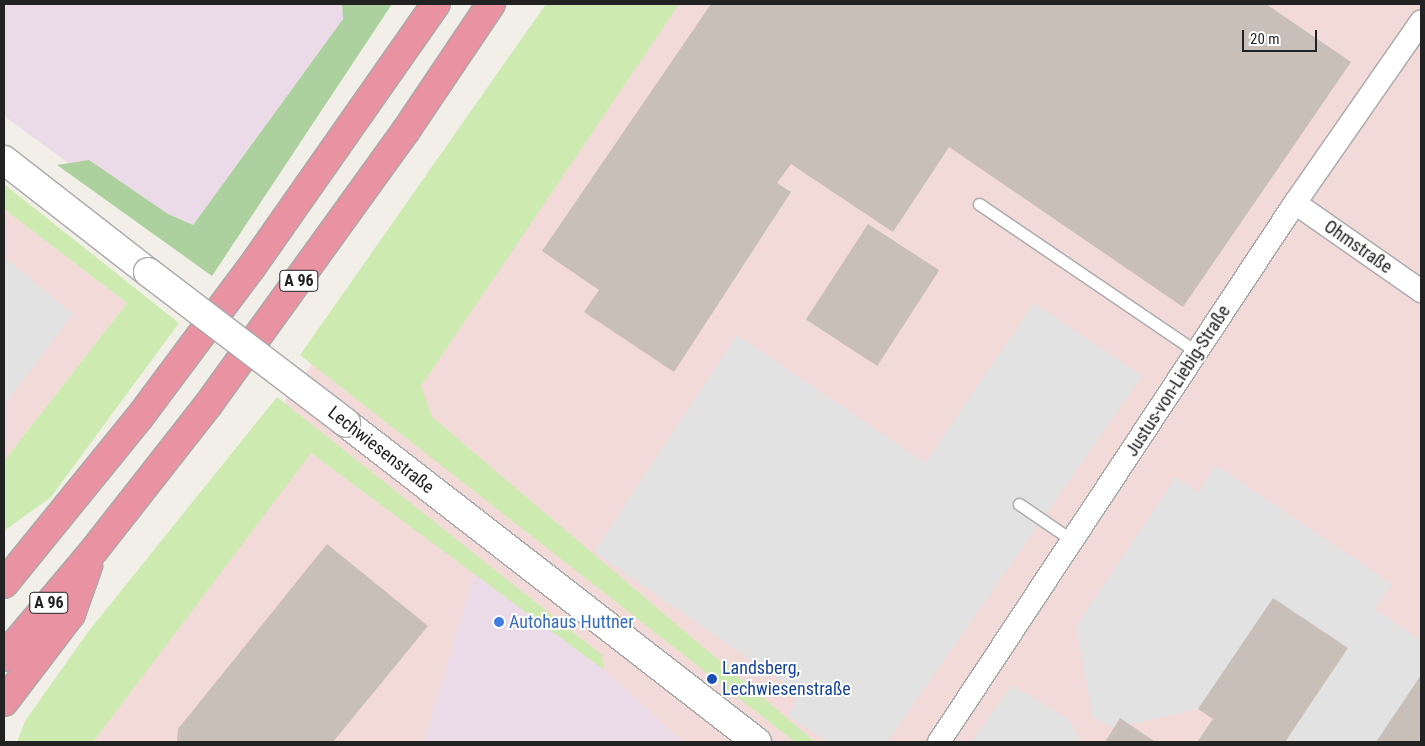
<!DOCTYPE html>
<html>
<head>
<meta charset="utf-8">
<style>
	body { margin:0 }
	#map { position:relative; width:1425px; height:746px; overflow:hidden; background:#f2efe9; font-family:"Roboto Condensed",sans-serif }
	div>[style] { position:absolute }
	.commercial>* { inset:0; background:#f2dad9 }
	.industrial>* { inset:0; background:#ebdbe8 }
	.grass>* { inset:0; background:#cdebb0 }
	.forest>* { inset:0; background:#add19e }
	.parking>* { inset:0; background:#e2e2e2 }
	.building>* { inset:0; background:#c7bfb8; transform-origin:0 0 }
	.roads { filter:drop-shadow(1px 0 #a9a9a9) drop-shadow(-1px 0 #a9a9a9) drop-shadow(0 1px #a9a9a9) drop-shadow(0 -1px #a9a9a9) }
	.service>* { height:11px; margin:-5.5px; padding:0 5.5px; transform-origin:5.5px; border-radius:5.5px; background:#fff }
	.minor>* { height:22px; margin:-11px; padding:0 11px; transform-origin:11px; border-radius:11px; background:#fff }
	.tertiary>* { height:28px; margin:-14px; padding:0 14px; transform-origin:14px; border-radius:14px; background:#fff }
	.motorway>* { height:28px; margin:-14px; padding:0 14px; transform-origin:14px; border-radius:14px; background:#e892a2 }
	.bridges { filter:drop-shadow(1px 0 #a9a9a9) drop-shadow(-1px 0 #a9a9a9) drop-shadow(0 1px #a9a9a9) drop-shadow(0 -1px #a9a9a9) }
	.tertiary-bridge>* { height:28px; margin:-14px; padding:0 14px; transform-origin:14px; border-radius:14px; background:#fff }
	.dots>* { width:14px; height:14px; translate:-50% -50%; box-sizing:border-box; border:2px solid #fff; border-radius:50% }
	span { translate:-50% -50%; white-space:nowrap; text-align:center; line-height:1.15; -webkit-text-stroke:4px #fff; paint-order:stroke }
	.shield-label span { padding:1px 4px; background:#fff; border:1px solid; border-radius:4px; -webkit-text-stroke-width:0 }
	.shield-label { font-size:16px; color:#222; font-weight:700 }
	.street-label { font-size:18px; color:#222 }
	.shop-label { font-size:18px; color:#366cbe }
	.left { translate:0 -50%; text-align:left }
	.transit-label { font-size:18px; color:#164399 }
	.frame { position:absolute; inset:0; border:5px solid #222; pointer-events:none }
	.scale { position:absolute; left:1242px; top:30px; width:75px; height:22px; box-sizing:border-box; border:2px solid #222; border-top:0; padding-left:6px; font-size:15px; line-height:18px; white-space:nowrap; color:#222; -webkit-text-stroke:4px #fff; paint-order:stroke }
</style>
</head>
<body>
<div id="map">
	<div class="commercial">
		<div style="clip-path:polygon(581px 4px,1421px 4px,1421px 742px,52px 742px,269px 452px,286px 399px)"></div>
		<div style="clip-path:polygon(4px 209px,127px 303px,4px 461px)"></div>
	</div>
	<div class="industrial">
		<div style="clip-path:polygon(4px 4px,342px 4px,343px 19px,179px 244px,4px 116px)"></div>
		<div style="clip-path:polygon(474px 574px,604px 670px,683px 742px,424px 742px)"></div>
	</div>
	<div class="grass">
		<div style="clip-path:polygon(546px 4px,679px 4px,421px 386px,432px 417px,815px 742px,795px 742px,300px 355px)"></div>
		<div style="clip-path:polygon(4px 184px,179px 323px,51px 497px,4px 531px,4px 461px,127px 303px,4px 209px)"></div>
		<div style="clip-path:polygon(277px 397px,602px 655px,604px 670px,311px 453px,93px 742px,17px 742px,25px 721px,88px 632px)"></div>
	</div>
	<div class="forest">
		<div style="clip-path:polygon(342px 4px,392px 4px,212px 276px,57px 165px,89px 160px,168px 214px,193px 225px,343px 19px)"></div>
	</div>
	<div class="parking">
		<div style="clip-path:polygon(4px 257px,73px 314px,4px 405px)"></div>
		<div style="clip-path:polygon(1034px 303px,1142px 376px,887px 742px,828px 742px,788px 716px,799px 693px,594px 552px,737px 335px,925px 463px)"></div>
		<div style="clip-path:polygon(1215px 465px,1392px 584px,1375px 609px,1421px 641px,1421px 675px,1376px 742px,1285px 742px,1348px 648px,1273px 598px,1198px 709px,1114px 728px,1093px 718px,1076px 626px,1176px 477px,1198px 493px)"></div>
		<div style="clip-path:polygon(1012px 685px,1068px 719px,1082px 742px,971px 742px)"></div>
	</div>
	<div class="building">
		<div style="clip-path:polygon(711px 4px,1266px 4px,1351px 62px,1183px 307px,949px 147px,893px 232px,791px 164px,777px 183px,791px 192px,674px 372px,584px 312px,599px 290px,542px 251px)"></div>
		<div style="left:868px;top:224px;width:85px;height:114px;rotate:33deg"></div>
		<div style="clip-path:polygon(327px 544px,428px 626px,333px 742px,177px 742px,178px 729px)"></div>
		<div style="clip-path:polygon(1273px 598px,1348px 648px,1285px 742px,1197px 742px,1213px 719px,1198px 709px)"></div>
		<div style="clip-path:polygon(1421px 675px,1421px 742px,1376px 742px)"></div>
		<div style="clip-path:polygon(1120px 718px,1154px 741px,1153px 742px,1105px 742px)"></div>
	</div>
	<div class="roads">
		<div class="service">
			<div style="left:979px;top:204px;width:263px;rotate:34.2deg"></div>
			<div style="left:1019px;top:504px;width:65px;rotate:34.4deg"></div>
		</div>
		<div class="minor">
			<div style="left:1295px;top:203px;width:154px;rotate:34.9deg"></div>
			<div style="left:939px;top:742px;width:646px;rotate:-56.56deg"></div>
			<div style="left:1295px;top:203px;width:221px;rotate:-55.2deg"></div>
		</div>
		<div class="tertiary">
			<div style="left:4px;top:160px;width:182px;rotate:37.9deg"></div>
			<div style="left:346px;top:423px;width:520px;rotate:37.82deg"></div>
		</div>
		<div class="motorway">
			<div style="left:4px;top:584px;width:214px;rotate:-50.9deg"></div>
			<div style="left:139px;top:418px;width:187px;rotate:-53.3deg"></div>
			<div style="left:251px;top:268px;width:322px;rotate:-55deg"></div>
			<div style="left:4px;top:657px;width:141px;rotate:-49.9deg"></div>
			<div style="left:95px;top:549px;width:183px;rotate:-51.9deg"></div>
			<div style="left:208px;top:405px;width:337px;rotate:-54.2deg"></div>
			<div style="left:405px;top:132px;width:154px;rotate:-56.1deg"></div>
			<div style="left:4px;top:702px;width:111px;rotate:-52.7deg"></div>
			<div style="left:71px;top:614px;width:51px;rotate:-70.5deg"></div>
		</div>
	</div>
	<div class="bridges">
		<div class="tertiary-bridge">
			<div style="left:148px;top:272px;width:249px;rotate:37.3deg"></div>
		</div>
	</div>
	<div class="dots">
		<div style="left:499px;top:622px;background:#3f7fe0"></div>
		<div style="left:712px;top:679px;background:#1a4fb4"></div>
	</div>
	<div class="shield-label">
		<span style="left:299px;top:281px">A 96</span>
		<span style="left:49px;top:603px">A 96</span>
	</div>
	<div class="street-label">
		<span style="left:1358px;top:247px;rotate:35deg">Ohmstraße</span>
		<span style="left:1178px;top:381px;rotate:-57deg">Justus-von-Liebig-Straße</span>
		<span style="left:381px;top:450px;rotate:38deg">Lechwiesenstraße</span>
	</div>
	<div class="shop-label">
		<span class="left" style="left:509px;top:622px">Autohaus Huttner</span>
	</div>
	<div class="transit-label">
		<span class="left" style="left:722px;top:679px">Landsberg,<br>Lechwiesenstraße</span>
	</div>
	<div class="frame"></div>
	<div class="scale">20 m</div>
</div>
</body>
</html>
